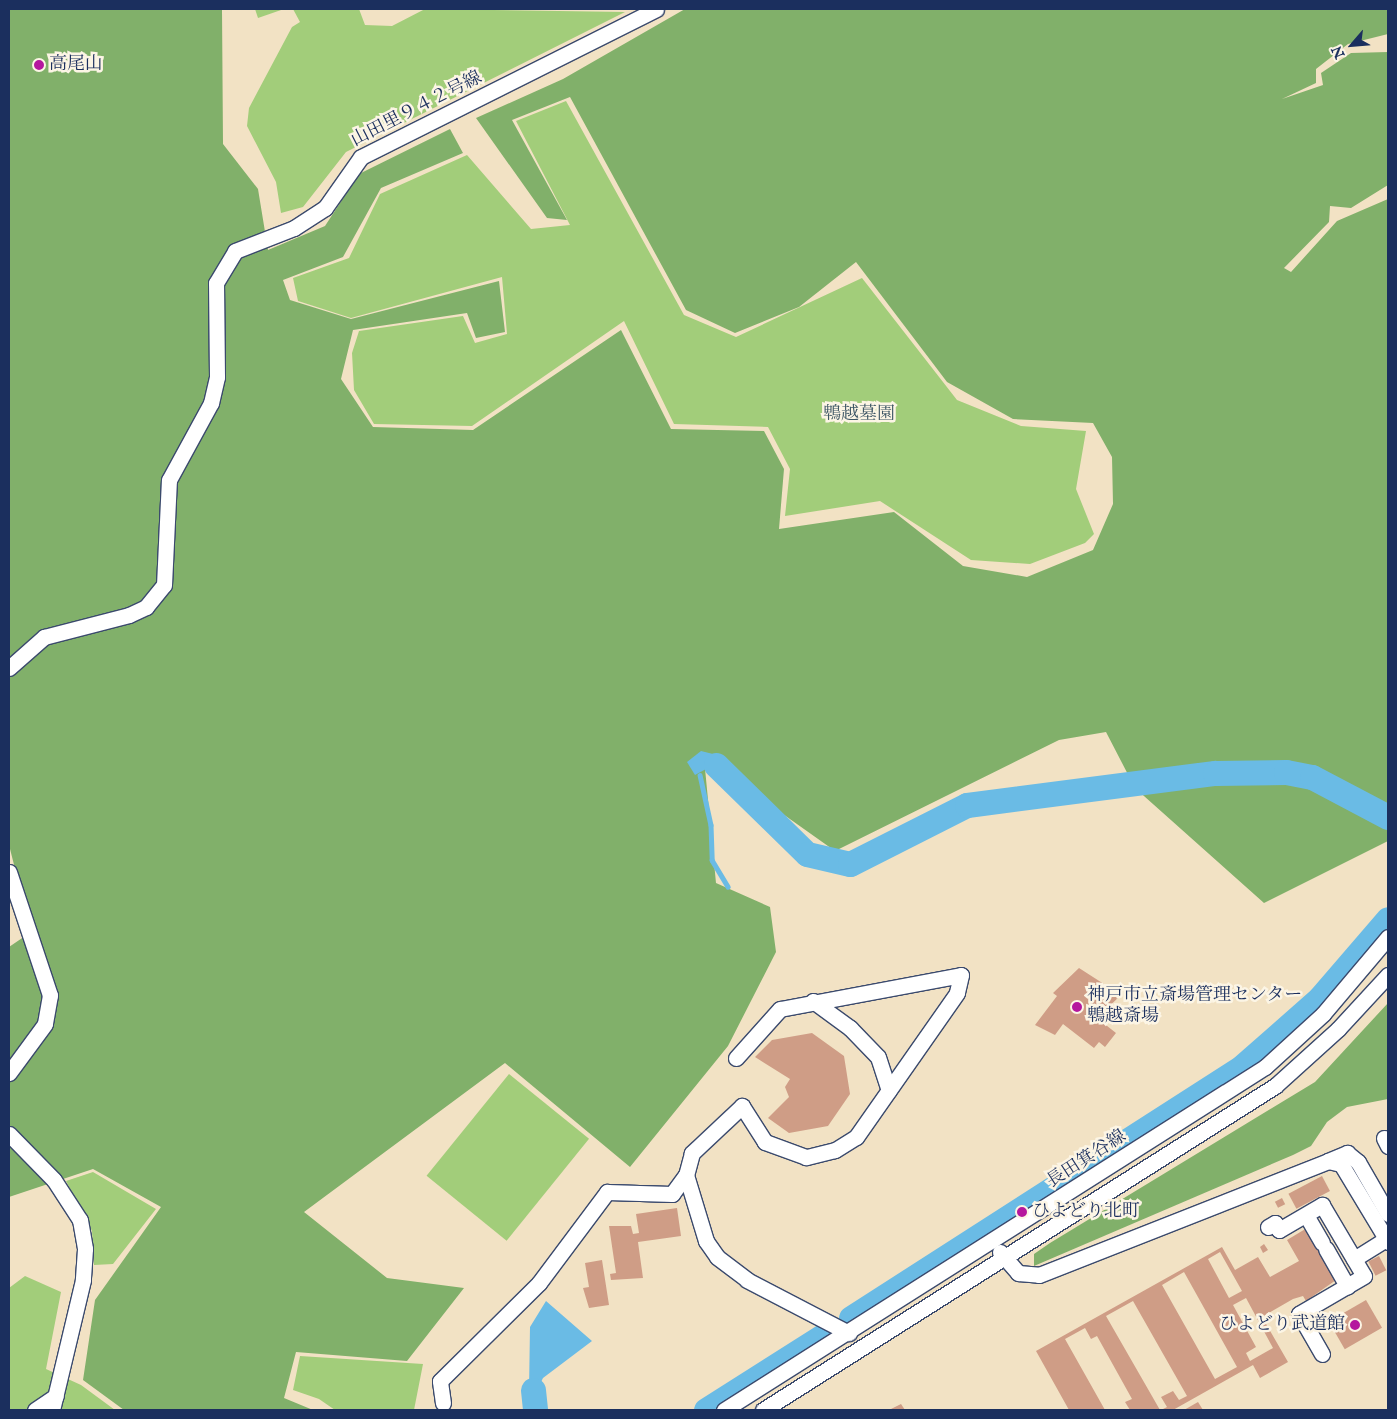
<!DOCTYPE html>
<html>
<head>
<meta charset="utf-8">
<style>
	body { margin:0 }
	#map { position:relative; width:1397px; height:1419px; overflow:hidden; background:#f2e2c4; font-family:"IM FELL English","Noto Serif JP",serif }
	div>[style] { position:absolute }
	.green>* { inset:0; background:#a2cd7a; transform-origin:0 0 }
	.forest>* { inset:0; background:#81b06a }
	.water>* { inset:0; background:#6abbe5 }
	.stream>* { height:4.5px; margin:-2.25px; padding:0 2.25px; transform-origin:2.25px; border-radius:2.25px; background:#6abbe5 }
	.river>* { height:25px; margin:-12.5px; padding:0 12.5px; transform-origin:12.5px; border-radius:12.5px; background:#6abbe5 }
	.building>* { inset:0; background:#cf9d86; transform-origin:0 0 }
	.roads { filter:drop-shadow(1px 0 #3b4a6d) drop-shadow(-1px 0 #3b4a6d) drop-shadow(0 1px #3b4a6d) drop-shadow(0 -1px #3b4a6d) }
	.minor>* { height:15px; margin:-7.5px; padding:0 7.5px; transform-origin:7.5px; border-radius:7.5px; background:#fff }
	.dots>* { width:14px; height:14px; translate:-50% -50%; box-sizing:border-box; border:2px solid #fcf5e5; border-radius:50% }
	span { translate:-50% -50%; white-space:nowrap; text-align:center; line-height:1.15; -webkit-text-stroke:5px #fcf5e5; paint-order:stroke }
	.poi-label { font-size:18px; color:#1b2f5e }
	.left { translate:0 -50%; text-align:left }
	.right { translate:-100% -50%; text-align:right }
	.street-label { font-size:18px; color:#1b2f5e }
	.park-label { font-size:18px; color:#3d5665 }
	.frame { position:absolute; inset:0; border:10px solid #1b2f5e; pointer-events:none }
	.north { position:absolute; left:1327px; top:20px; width:50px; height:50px; -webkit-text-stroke:4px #fcf5e5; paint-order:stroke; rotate:243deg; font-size:14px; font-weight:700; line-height:20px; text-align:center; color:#1b2f5e }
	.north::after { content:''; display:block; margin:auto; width:18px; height:22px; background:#1b2f5e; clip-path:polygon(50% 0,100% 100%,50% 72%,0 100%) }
</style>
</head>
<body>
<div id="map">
	<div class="green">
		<div style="clip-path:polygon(255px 9px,284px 9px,258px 18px)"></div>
		<div style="clip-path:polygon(293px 9px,359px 9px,365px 25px,392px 26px,425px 9px,625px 12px,346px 152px,303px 207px,281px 213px,276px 182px,247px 126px,249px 108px,292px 27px,300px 22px)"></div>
		<div style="clip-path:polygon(566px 101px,684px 315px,736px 337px,862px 278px,957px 400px,1021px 426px,1086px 431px,1076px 489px,1094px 534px,1085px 543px,1030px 564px,971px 560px,880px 501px,785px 516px,790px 469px,768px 427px,674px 424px,624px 321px,472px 426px,374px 424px,354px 390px,352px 353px,359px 331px,463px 316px,475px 343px,507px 334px,502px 277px,351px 318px,298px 301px,293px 278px,349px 258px,380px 194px,467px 155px,531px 229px,570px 225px,516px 121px)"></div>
		<div style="left:509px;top:1074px;width:103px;height:131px;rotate:39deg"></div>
		<div style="clip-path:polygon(93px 1172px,156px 1209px,113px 1264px,94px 1265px,92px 1231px,66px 1181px)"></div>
		<div style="clip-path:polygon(25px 1276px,61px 1292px,46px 1369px,81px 1385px,115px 1410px,9px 1410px,9px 1288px)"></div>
		<div style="clip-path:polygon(300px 1356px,423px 1364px,414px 1410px,335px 1410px,319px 1399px,293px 1390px)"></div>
	</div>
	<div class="forest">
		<div style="clip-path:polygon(9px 9px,222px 9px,223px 144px,258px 189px,268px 250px,325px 226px,359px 174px,450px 129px,463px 153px,381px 188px,343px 257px,283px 280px,290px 300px,351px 319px,499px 281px,505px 332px,476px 338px,467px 313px,353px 330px,341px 379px,373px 427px,473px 430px,621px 330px,671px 429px,764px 431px,784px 469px,779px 529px,894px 512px,963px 566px,1027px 577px,1093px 550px,1113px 504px,1112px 457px,1093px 423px,1013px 419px,947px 382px,856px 262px,799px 307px,735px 333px,686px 310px,570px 97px,512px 120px,567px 220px,547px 218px,476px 118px,563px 79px,685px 9px,1388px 9px,1388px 34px,1348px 44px,1316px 69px,1316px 83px,1282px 99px,1323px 85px,1321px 73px,1351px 53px,1388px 52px,1388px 185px,1351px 208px,1330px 206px,1329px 222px,1284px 268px,1291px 272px,1337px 221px,1388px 199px,1388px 841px,1264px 903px,1135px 788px,1106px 732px,1059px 740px,835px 851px,704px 758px,716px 883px,770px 907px,776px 952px,728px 1046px,630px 1167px,505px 1063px,304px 1212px,387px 1278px,464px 1288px,407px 1361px,296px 1352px,284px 1398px,313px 1410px,124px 1410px,83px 1380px,95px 1300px,161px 1207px,93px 1169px,9px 1197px,9px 947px,31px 932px,9px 845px)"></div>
		<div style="clip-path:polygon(1388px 1003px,1388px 1099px,1347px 1107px,1327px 1122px,1311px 1146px,1293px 1155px,1034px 1266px,1034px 1254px,1050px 1243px,1315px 1082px)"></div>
	</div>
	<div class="water">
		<div style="clip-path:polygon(701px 751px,713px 754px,717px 763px,695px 775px,687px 762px)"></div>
		<div style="clip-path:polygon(546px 1301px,592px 1341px,543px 1378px,537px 1390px,529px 1391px,530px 1327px)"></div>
	</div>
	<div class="stream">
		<div style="left:700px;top:775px;width:51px;rotate:77.6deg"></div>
		<div style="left:711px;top:825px;width:35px;rotate:88deg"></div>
		<div style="left:712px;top:860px;width:31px;rotate:59deg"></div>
	</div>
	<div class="river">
		<div style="left:716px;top:765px;width:127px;rotate:44.4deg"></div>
		<div style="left:807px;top:854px;width:44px;rotate:13.1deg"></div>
		<div style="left:850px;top:864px;width:131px;rotate:-26.8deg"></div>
		<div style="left:967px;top:805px;width:250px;rotate:-7.4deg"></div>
		<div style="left:1215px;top:773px;width:71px;rotate:-0.8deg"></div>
		<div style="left:1286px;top:772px;width:26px;rotate:11deg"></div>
		<div style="left:1312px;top:777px;width:86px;rotate:27.8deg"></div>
		<div style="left:851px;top:1318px;width:466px;rotate:-32.7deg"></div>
		<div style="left:1243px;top:1066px;width:103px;rotate:-41.4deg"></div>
		<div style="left:1320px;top:998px;width:104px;rotate:-49.3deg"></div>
		<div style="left:533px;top:1390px;width:20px;rotate:84deg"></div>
		<div style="left:706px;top:1410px;width:140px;rotate:-32.4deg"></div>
	</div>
	<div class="building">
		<div style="clip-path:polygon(1079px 968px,1121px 995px,1097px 1018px,1116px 1033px,1105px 1047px,1099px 1042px,1094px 1048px,1063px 1024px,1055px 1035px,1035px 1025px,1057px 996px,1053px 993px)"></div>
		<div style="clip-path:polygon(812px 1033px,844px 1056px,850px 1094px,828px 1126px,789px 1133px,768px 1118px,789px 1097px,785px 1087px,790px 1079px,755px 1057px,772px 1040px)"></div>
		<div style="left:1322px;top:1176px;width:17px;height:38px;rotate:62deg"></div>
		<div style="left:1282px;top:1198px;width:7px;height:8px;rotate:63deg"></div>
		<div style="clip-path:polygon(677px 1208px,681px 1236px,638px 1242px,643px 1278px,611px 1280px,610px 1274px,616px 1273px,609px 1226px,631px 1226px,633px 1234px,639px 1233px,636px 1214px)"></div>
		<div style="clip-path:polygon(evenodd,1307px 1228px,1336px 1280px,1306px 1301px,1303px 1296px,1293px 1299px,1262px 1317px,1288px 1362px,1260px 1378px,1253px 1365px,1173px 1410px,1161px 1410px,1167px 1407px,1161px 1397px,1173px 1391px,1179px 1400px,1187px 1396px,1133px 1301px,1106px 1316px,1160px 1410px,1130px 1410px,1125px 1402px,1132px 1399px,1097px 1336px,1091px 1339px,1085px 1328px,1065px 1339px,1105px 1410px,1069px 1410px,1036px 1351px,1222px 1247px,1235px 1270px,1258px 1257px,1270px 1277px,1299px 1261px,1287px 1240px,1307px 1228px,1220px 1252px,1242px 1291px,1229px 1298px,1208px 1259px,1220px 1252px,1307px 1228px,1184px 1272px,1237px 1367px,1215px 1379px,1162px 1285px,1184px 1272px,1307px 1228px,1246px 1298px,1273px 1348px,1250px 1361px,1246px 1353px,1256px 1347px,1233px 1305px,1246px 1298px)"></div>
		<div style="clip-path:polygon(1264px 1244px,1268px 1250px,1263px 1253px,1260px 1247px)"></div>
		<div style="left:1379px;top:1256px;width:16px;height:12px;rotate:63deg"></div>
		<div style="clip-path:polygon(602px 1260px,609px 1305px,589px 1308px,583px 1288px,589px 1287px,585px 1263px)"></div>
		<div style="left:1366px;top:1300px;width:32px;height:43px;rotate:60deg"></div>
		<div style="clip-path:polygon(1198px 1402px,1203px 1410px,1184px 1410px)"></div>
		<div style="clip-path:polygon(901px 1404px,905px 1410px,889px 1410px)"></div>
	</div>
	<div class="roads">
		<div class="minor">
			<div style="left:9px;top:668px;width:47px;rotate:-41.5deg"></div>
			<div style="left:44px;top:637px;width:88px;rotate:-14.5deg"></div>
			<div style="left:129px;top:615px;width:19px;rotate:-25deg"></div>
			<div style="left:146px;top:607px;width:28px;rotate:-51deg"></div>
			<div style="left:164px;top:585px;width:105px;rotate:-87.3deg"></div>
			<div style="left:169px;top:480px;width:88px;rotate:-61.4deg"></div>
			<div style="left:211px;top:403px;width:27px;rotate:-77deg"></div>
			<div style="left:217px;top:377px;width:94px;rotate:-90.6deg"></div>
			<div style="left:216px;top:283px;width:37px;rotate:-59deg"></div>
			<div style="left:235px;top:251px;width:63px;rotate:-21.3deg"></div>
			<div style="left:294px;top:228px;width:37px;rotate:-33deg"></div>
			<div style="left:325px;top:208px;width:62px;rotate:-54.8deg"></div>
			<div style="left:361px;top:157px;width:330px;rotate:-26.6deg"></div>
			<div style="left:9px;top:872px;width:130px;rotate:71.6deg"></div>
			<div style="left:50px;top:995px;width:29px;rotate:100deg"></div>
			<div style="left:45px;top:1024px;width:61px;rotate:126.3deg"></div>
			<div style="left:813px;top:1001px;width:46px;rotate:36.1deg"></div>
			<div style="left:850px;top:1028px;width:40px;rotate:46deg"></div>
			<div style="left:878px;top:1057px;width:35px;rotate:72deg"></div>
			<div style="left:736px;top:1058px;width:66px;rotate:-48.1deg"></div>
			<div style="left:780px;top:1009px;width:184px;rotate:-10.6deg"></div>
			<div style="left:961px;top:975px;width:18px;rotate:103deg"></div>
			<div style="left:957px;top:993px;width:176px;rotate:125deg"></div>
			<div style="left:856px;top:1137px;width:25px;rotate:148deg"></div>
			<div style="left:835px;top:1150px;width:30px;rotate:166deg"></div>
			<div style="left:806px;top:1157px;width:44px;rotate:-159.9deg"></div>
			<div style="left:765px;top:1142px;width:43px;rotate:-122.6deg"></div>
			<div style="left:742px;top:1106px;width:69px;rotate:136.8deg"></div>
			<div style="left:692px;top:1153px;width:23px;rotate:105deg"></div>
			<div style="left:686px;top:1175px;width:69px;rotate:73.1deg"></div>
			<div style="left:706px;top:1241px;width:19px;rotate:55deg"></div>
			<div style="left:717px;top:1257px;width:38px;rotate:37deg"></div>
			<div style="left:747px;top:1280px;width:115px;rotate:27.5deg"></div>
			<div style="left:9px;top:1134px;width:64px;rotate:45.6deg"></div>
			<div style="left:54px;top:1180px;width:48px;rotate:57deg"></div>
			<div style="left:80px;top:1220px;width:29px;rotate:80deg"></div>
			<div style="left:85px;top:1249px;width:31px;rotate:94deg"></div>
			<div style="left:83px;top:1280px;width:134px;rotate:103.4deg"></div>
			<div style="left:1384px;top:1138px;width:9px;rotate:63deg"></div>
			<div style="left:1328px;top:1161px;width:21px;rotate:-23deg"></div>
			<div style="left:1347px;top:1153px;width:14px;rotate:39deg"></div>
			<div style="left:1358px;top:1162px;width:60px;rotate:60deg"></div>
			<div style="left:1306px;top:1215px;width:32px;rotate:60deg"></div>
			<div style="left:1268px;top:1227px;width:8px;rotate:-30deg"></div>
			<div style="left:1275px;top:1223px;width:8px;rotate:60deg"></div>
			<div style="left:1279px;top:1230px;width:50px;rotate:-30.2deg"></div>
			<div style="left:1322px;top:1205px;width:82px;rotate:59.4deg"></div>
			<div style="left:1364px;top:1276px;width:75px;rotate:149.7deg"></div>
			<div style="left:1299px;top:1314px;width:46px;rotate:60.1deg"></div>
			<div style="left:1326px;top:1249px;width:43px;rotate:60.4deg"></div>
			<div style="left:1000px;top:1252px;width:28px;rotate:49deg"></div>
			<div style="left:1018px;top:1273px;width:21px;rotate:5deg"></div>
			<div style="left:1039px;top:1275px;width:311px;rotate:-21.5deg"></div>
			<div style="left:1328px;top:1161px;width:13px;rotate:13deg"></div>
			<div style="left:1341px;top:1164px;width:91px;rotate:58.9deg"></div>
			<div style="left:1354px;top:1259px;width:38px;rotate:-32deg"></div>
			<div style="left:443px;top:1403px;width:22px;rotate:-98deg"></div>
			<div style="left:440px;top:1381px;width:139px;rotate:-44.7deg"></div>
			<div style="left:539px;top:1283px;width:114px;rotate:-53.2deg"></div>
			<div style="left:607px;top:1192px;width:65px;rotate:1.8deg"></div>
			<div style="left:672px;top:1194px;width:24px;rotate:-54deg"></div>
			<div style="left:35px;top:1410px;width:25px;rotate:-34deg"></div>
			<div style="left:724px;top:1410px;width:641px;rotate:-32.38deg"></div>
			<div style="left:1265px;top:1067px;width:79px;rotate:-42.4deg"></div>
			<div style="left:1323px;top:1014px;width:101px;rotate:-49.8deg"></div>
			<div style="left:763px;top:1410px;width:606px;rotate:-32.33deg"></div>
			<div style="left:1275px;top:1086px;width:85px;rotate:-42.1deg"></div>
			<div style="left:1338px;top:1029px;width:74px;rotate:-47.2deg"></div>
		</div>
	</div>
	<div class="dots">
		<div style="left:39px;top:65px;background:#b5179e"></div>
		<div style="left:1077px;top:1007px;background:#b5179e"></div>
		<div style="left:1022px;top:1212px;background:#b5179e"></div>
		<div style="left:1355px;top:1325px;background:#b5179e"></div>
	</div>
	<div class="poi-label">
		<span class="left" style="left:49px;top:65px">高尾山</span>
		<span class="left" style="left:1087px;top:1007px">神戸市立斎場管理センター<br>鵯越斎場</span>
		<span class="left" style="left:1032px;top:1212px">ひよどり北町</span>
		<span class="right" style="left:1345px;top:1325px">ひよどり武道館</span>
	</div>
	<div class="street-label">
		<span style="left:417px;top:110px;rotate:-27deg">山田里９４２号線</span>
		<span style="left:1087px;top:1160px;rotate:-33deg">長田箕谷線</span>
	</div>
	<div class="park-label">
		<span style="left:859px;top:415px">鵯越墓園</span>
	</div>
	<div class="frame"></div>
	<div class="north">N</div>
</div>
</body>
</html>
